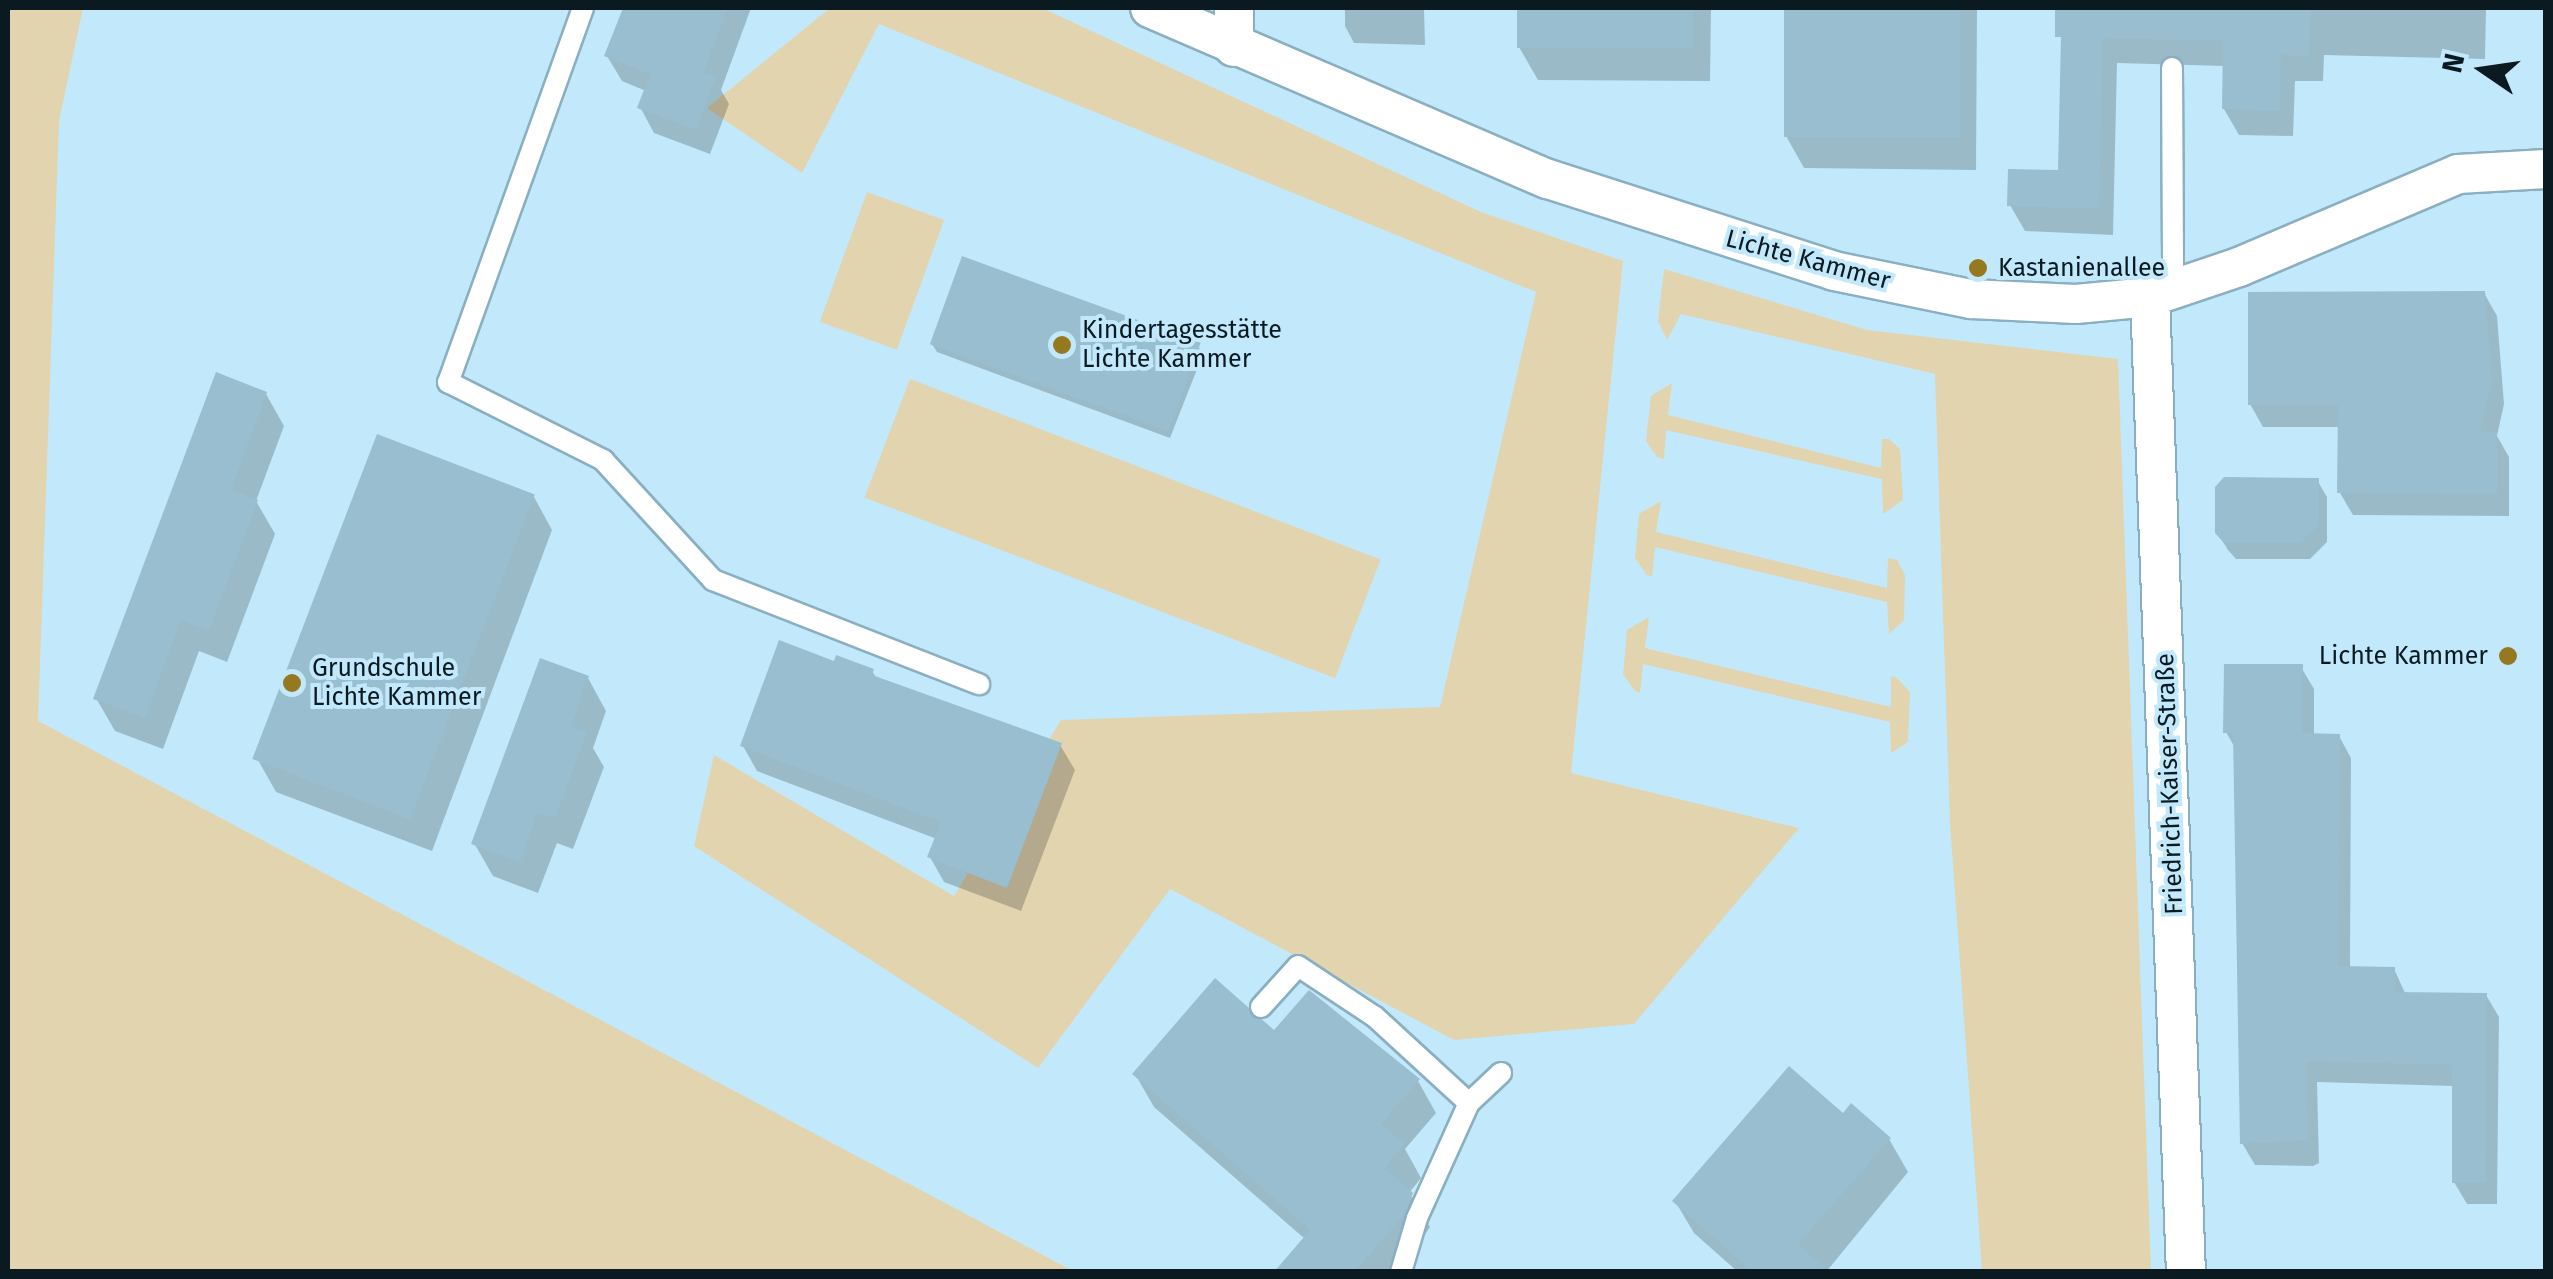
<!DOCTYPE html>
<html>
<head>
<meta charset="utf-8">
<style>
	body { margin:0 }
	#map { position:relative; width:2553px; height:1279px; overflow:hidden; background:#c2e9fb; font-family:"Fira Sans",sans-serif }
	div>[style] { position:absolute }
	.green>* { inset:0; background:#e1d4af; transform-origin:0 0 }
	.shadow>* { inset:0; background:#0003 }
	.building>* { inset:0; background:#98becf; transform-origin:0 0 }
	.roads { filter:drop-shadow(2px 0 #8aafc0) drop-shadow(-2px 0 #8aafc0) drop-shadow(0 2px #8aafc0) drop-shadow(0 -2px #8aafc0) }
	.service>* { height:20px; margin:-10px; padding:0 10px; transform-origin:10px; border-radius:10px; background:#fff }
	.minor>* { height:38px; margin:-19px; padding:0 19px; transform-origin:19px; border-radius:19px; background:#fff }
	.dots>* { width:28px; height:28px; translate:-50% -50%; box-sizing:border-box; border:5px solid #c2e9fb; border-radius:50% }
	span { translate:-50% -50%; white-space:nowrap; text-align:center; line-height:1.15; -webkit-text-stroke:8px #c2e9fb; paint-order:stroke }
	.street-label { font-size:25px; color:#0b1920 }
	.poi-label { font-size:25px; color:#0b1920 }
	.left { translate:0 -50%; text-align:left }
	.right { translate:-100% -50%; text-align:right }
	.frame { position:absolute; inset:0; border:10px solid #0b1920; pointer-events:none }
	.north { position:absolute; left:2433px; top:20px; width:100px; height:100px; -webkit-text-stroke:8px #c2e9fb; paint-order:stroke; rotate:283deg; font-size:28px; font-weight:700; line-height:40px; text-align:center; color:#0b1920 }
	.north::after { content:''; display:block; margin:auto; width:35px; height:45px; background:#0b1920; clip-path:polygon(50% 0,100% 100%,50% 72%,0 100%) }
</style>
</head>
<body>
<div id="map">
	<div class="green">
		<div style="clip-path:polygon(8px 8px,83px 8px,59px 121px,38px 721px,1073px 1271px,8px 1271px)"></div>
		<div style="clip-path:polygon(830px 8px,1042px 8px,1481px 212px,1623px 261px,1571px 773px,1799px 828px,1634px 1024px,1454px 1040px,1170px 889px,1038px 1068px,694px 846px,714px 755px,954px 896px,1061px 720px,1440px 707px,1536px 292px,879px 24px,802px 173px,707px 108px)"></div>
		<div style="left:867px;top:192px;width:82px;height:138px;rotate:20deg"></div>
		<div style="clip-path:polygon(1664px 269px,1867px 330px,2118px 359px,2151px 1271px,1982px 1271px,1950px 823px,1935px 374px,1681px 314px,1667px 340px,1658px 321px)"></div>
		<div style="left:910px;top:379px;width:504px;height:127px;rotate:21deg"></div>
		<div style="clip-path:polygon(1672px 383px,1668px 415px,1881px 468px,1882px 439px,1889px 439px,1900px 449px,1903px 500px,1883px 514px,1882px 479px,1666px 430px,1664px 459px,1657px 457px,1646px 441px,1651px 396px)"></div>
		<div style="clip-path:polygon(1661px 501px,1656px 532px,1887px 588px,1888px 558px,1897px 560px,1905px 575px,1904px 620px,1889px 634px,1887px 602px,1655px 547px,1652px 577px,1646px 574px,1635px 558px,1639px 514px)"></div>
		<div style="clip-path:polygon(1649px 617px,1645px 648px,1891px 707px,1891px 676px,1897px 678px,1910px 692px,1908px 742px,1891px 753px,1890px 722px,1643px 664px,1640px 693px,1635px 691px,1623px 674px,1627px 630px)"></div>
	</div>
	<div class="shadow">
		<div style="clip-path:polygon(626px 8px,751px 8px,721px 90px,729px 104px,710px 154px,654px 133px,640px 107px,646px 91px,622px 81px,607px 56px)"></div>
		<div style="clip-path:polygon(1345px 8px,1424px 8px,1425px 45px,1354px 43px,1345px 26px)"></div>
		<div style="clip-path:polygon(1520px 8px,1711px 8px,1710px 81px,1538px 80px,1519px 47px)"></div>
		<div style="clip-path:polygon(1786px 8px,1977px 8px,1976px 170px,1804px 168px,1786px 136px)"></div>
		<div style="clip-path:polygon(2064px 8px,2486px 8px,2485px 59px,2324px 55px,2323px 81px,2295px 81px,2293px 136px,2239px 135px,2224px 109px,2225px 66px,2117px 63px,2113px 235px,2025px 231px,2010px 205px,2060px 173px)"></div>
		<div style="clip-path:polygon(2484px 293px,2497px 316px,2504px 404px,2497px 436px,2509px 457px,2509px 516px,2353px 515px,2340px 493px,2340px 427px,2263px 427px,2250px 404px)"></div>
		<div style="clip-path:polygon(932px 344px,1198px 346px,1203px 354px,1170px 438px,937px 352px)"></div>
		<div style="clip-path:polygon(266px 394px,284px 426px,256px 501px,275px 534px,227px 662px,199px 651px,163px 749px,115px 731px,96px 698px)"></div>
		<div style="clip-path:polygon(2317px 480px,2327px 497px,2327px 542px,2310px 559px,2236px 559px,2228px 550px,2217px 532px)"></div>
		<div style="clip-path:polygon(534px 497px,552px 530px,432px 851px,276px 792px,258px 760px)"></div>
		<div style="clip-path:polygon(2301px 667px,2314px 689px,2314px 736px,2339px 736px,2351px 758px,2350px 969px,2394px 969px,2406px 995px,2486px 995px,2499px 1017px,2497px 1204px,2467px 1204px,2454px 1182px,2454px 1086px,2317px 1082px,2319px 1163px,2313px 1166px,2255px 1165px,2242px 1143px,2235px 748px,2226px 732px)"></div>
		<div style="clip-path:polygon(872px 671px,877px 679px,1060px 745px,1075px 770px,1021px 911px,944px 882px,930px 857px,937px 839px,757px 771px,743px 746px)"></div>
		<div style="clip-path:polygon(588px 678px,606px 711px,593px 748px,604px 767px,573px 849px,557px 843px,538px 893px,493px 876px,474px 843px)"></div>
		<div style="clip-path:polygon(1274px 1034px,1418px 1081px,1436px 1113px,1405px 1149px,1421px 1178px,1409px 1193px,1430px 1227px,1400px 1272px,1282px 1272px,1305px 1239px,1154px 1107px,1135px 1074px)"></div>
		<div style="clip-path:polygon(1844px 1116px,1889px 1139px,1908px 1172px,1826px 1272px,1738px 1272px,1694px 1233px,1675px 1201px)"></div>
	</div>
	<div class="building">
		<div style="clip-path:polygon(623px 8px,728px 8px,704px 72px,716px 76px,696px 130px,637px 108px,650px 74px,604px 56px)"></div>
		<div style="left:1517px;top:8px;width:176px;height:40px"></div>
		<div style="left:1784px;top:8px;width:176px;height:129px"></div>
		<div style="clip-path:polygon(2055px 8px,2311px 8px,2309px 56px,2281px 55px,2280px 111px,2222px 109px,2223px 41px,2103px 38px,2099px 209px,2007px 206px,2008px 169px,2058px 170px,2061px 37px,2055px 37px)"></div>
		<div style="left:962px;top:256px;width:254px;height:94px;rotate:20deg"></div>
		<div style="clip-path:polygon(2485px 291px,2492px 380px,2480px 431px,2497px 432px,2497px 494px,2337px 493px,2338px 405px,2248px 405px,2248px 292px)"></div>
		<div style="clip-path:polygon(216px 372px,267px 392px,231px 489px,258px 500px,209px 631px,181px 620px,145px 718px,93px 699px)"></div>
		<div style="left:377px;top:434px;width:169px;height:348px;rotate:21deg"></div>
		<div style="clip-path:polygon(2224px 477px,2319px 478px,2319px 525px,2300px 543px,2224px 543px,2215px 533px,2215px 487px)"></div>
		<div style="clip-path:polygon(779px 640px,834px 661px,836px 655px,874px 669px,872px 675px,1062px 743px,1007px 888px,927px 857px,941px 822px,740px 746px)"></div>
		<div style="clip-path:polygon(540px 658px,589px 676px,571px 727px,587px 732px,555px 818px,538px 812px,520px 862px,471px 844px)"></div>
		<div style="clip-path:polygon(2224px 664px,2303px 664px,2302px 733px,2340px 734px,2339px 966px,2395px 967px,2395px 992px,2487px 993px,2486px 1183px,2452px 1183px,2452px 1065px,2306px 1061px,2308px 1140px,2240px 1144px,2233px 733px,2223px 733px)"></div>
		<div style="clip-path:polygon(1215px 978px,1274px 1030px,1309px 990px,1420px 1079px,1381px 1124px,1405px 1144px,1384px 1168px,1413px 1193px,1404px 1215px,1354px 1272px,1274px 1272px,1310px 1230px,1132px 1074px)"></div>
		<div style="clip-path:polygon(1789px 1066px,1843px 1113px,1851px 1103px,1891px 1138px,1798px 1244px,1830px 1272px,1753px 1272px,1672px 1201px)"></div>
	</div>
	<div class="roads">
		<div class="service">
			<div style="left:583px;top:8px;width:398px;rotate:109.8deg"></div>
			<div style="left:448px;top:382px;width:174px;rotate:26.7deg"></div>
			<div style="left:603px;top:460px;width:163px;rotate:47.5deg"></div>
			<div style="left:713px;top:580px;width:286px;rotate:21.4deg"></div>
			<div style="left:2172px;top:68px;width:221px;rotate:89.7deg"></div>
			<div style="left:1261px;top:1007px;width:55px;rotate:-47.9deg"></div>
			<div style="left:1298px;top:966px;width:92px;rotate:33.5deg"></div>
			<div style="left:1375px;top:1017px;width:127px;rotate:42.5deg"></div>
			<div style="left:1401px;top:1272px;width:56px;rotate:-73.5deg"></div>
			<div style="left:1417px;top:1218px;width:126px;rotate:-65.7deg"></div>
			<div style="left:1469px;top:1103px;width:44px;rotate:-43.2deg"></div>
		</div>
		<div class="minor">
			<div style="left:1150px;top:8px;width:433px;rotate:23.3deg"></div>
			<div style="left:1548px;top:179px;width:300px;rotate:17.8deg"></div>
			<div style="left:1834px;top:271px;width:140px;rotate:11.6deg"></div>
			<div style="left:1971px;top:299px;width:105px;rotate:2.7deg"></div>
			<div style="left:2076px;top:304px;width:74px;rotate:-5.4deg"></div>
			<div style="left:2150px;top:297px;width:94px;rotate:-18.6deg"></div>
			<div style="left:2239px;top:267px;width:238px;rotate:-23deg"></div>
			<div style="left:2458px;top:174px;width:88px;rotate:-3.3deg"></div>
			<div style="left:1234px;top:47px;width:39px;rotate:-90deg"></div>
			<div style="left:2150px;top:297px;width:976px;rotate:87.89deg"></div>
		</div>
	</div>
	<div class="dots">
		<div style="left:1978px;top:268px;background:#947920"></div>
		<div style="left:1062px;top:345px;background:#947920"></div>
		<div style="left:2508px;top:656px;background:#947920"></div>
		<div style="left:292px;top:683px;background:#947920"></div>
	</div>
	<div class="street-label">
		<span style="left:1808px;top:260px;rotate:15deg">Lichte Kammer</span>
		<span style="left:2170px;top:784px;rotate:-92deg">Friedrich-Kaiser-Straße</span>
	</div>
	<div class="poi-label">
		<span class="left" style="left:1998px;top:268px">Kastanienallee</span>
		<span class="left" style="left:1082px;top:345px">Kindertagesstätte<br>Lichte Kammer</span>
		<span class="right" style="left:2488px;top:656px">Lichte Kammer</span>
		<span class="left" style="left:312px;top:683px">Grundschule<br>Lichte Kammer</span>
	</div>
	<div class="frame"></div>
	<div class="north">N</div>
</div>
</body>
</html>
